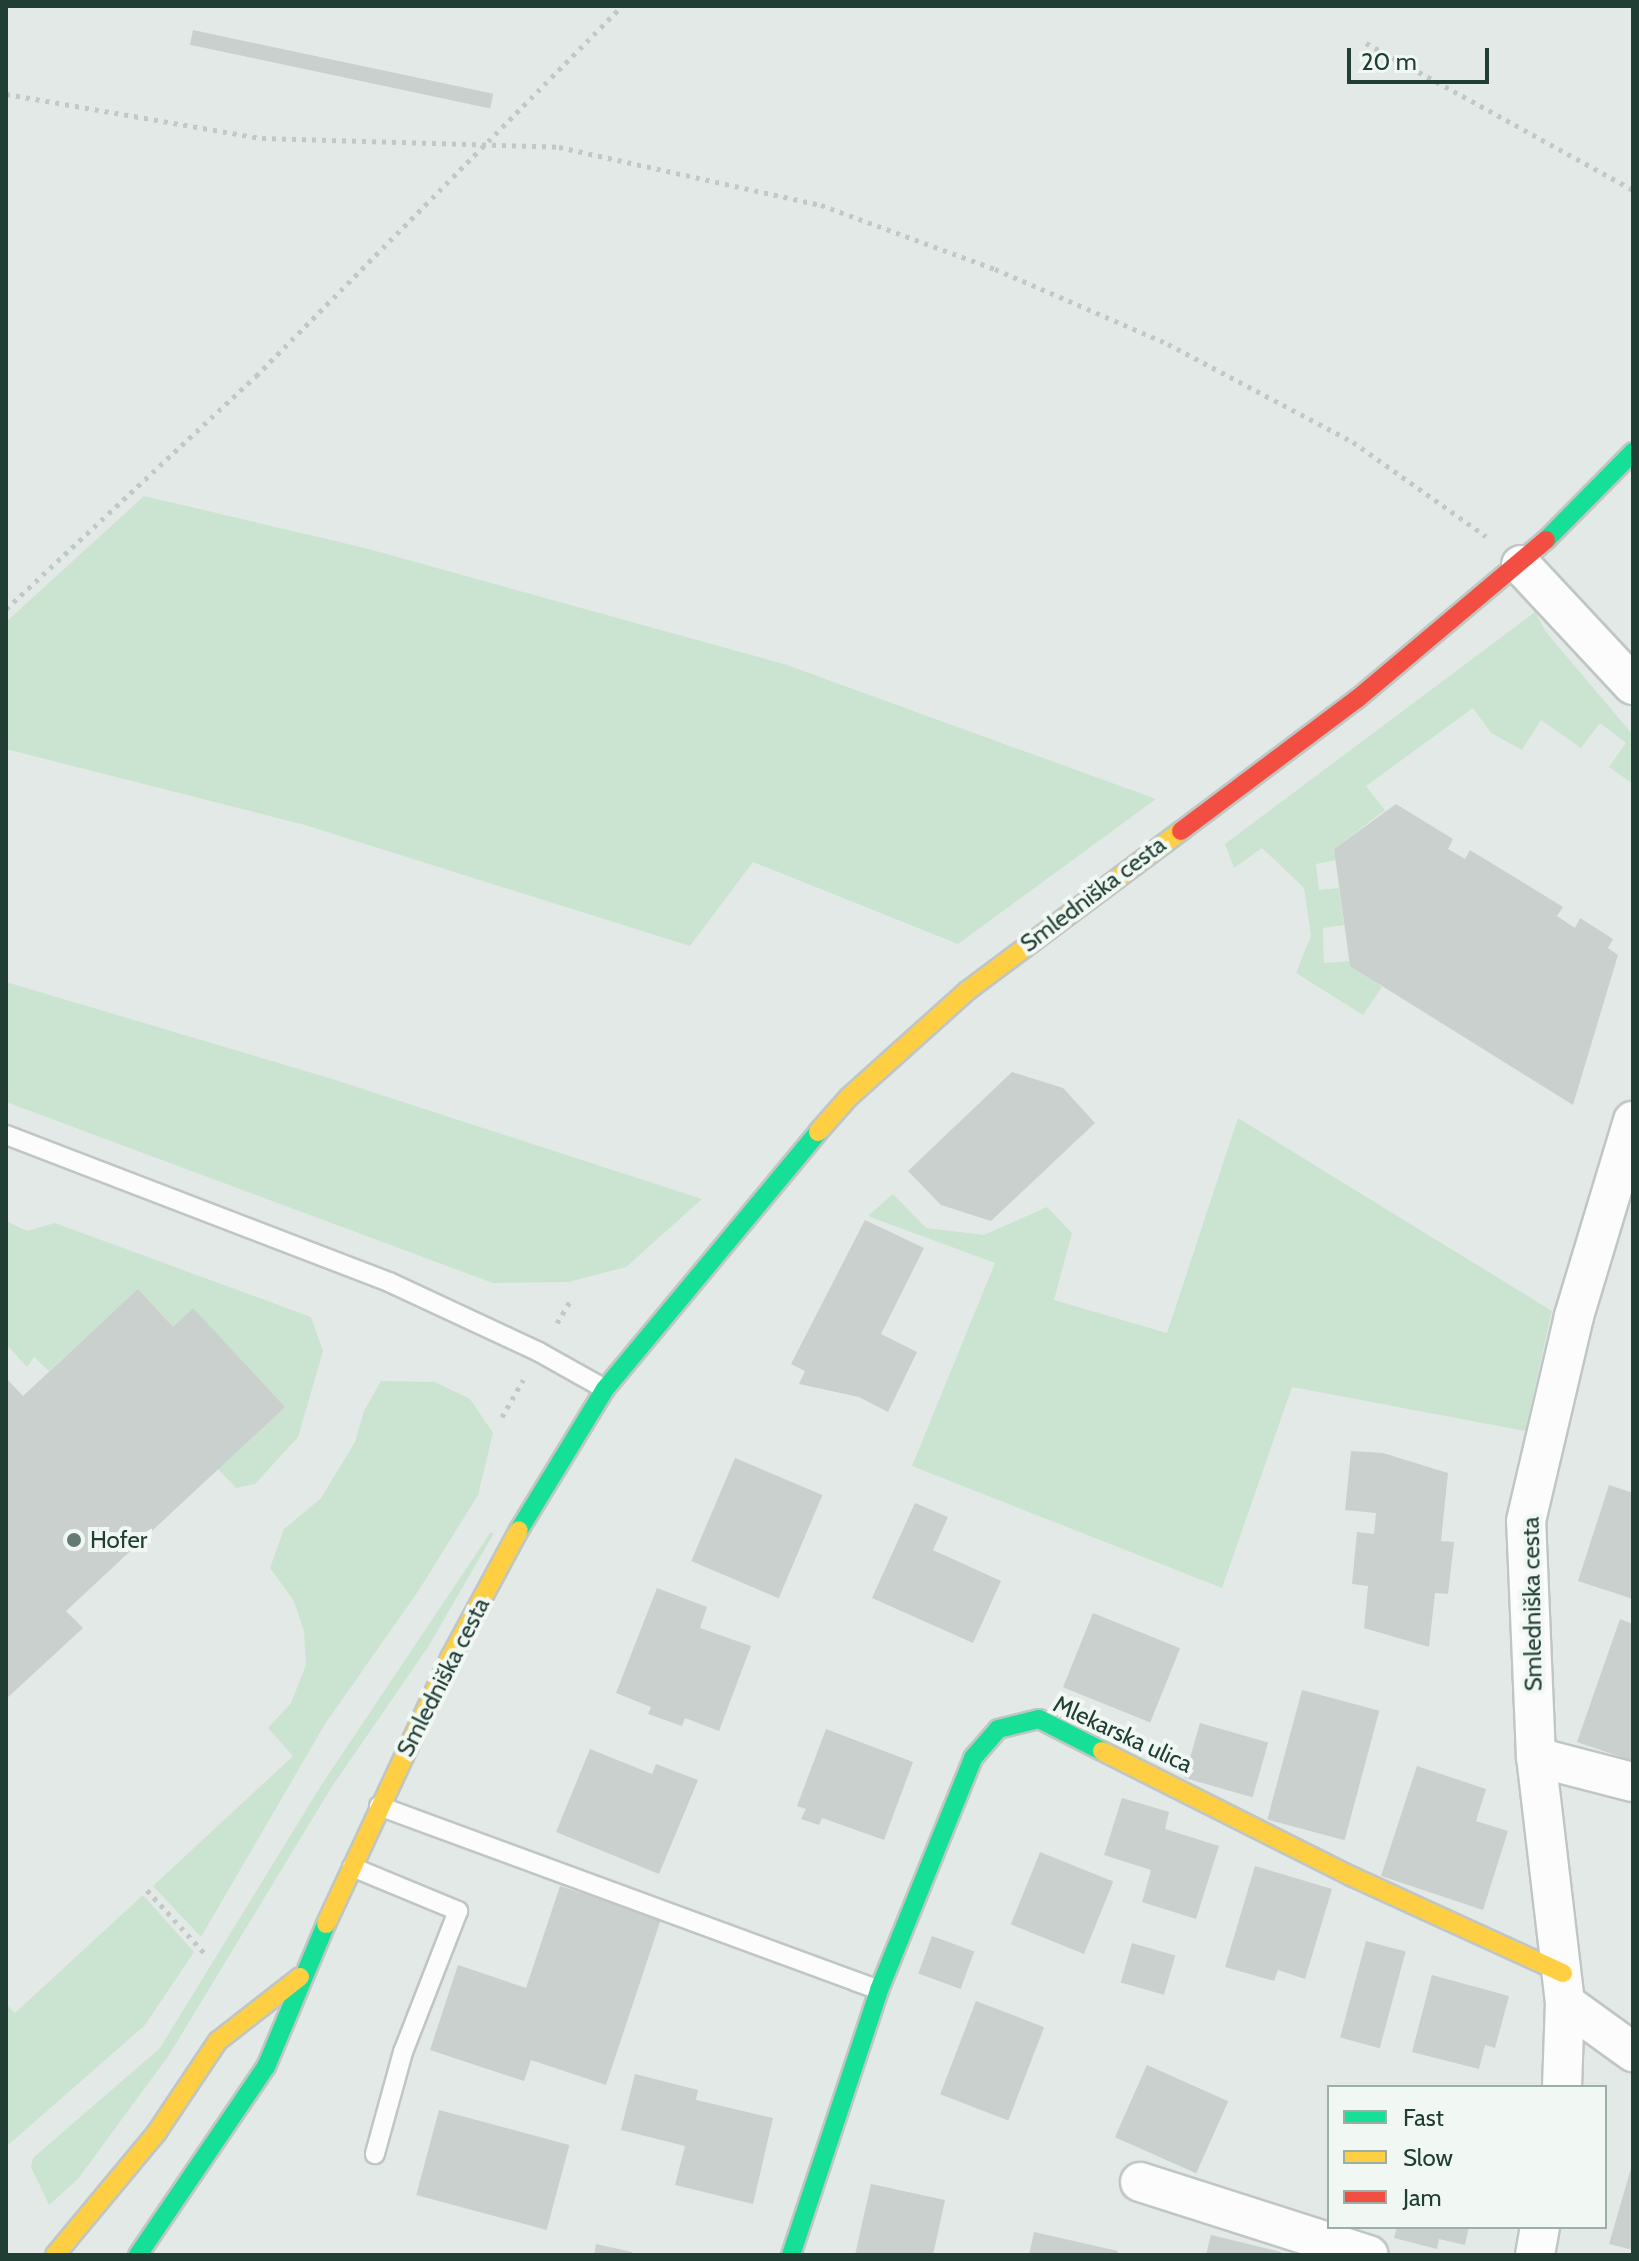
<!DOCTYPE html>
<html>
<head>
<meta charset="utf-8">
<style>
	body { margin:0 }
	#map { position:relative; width:1639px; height:2261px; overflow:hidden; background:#e3e9e6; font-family:Cabin,sans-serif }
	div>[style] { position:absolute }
	.green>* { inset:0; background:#cbe4d1 }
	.building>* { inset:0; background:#cad0cd; transform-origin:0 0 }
	.path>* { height:5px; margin-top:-2.5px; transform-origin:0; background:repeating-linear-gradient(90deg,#c0c9c5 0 4px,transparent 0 10px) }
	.roads { filter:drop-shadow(2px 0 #c0c6c3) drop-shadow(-2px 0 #c0c6c3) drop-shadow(0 2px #c0c6c3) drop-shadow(0 -2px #c0c6c3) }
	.lane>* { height:18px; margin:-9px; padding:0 9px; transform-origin:9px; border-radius:9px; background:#fbfcfb }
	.street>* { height:38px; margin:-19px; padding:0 19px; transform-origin:19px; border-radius:19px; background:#fbfcfb }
	.fast>* { height:18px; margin:-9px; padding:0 9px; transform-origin:9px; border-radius:9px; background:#16e098 }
	.slow>* { height:18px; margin:-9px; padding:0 9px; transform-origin:9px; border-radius:9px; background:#ffcf43 }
	.jam>* { height:18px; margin:-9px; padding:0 9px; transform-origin:9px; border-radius:9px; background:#f24e42 }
	.dots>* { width:22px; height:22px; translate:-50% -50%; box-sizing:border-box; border:4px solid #f1f8f4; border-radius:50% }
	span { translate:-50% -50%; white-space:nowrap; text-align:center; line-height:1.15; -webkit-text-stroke:8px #f1f8f4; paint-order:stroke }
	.street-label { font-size:24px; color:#203e34 }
	.poi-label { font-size:24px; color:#203e34 }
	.left { translate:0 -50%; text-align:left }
	.frame { position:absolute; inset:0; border:8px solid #203e34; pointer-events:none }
	.legend { position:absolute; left:1327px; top:2085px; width:280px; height:144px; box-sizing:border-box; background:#f1f8f4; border:2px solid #9daea7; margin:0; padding:10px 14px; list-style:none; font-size:24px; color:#203e34 }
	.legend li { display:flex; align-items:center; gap:16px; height:40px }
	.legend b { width:40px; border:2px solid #9daea7 }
	.scale { position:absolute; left:1347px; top:48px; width:142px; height:36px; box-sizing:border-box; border:4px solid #203e34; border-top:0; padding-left:10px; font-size:24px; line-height:28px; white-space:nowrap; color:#203e34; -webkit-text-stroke:6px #f1f8f4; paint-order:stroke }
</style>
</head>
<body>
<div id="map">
	<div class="green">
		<div style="clip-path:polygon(144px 496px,365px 548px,787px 665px,1156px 799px,958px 944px,753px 862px,690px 946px,305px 825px,6px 749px,6px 622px)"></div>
		<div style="clip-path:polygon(1535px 612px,1546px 632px,1633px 735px,1633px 784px,1609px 767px,1626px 743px,1600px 723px,1581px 748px,1541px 720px,1522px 750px,1491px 733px,1473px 708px,1366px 786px,1385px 810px,1334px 849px,1336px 860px,1316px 864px,1319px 890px,1339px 888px,1344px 925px,1323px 928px,1324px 963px,1349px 961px,1382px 987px,1363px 1015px,1296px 973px,1311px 936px,1304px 888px,1262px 848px,1234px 868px,1225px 844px)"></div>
		<div style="clip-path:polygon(6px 982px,329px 1078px,702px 1199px,626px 1267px,568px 1282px,493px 1283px,6px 1102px)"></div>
		<div style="clip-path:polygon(1238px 1118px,1552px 1311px,1525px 1431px,1292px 1387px,1222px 1588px,912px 1466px,995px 1263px,868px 1216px,893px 1194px,926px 1228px,984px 1235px,1047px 1207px,1072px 1233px,1054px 1300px,1167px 1333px)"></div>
		<div style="clip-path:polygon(6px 1221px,27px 1231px,55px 1223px,311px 1317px,323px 1351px,298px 1437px,255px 1484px,236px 1488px,218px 1469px,192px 1309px,173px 1327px,138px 1290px,49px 1371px,34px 1357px,27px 1367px,6px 1344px)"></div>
		<div style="clip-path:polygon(381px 1381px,435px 1382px,470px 1399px,493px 1433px,478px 1495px,419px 1590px,325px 1724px,201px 1937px,153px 1886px,293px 1756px,268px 1728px,291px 1703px,306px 1665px,304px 1631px,294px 1601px,270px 1568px,284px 1529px,321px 1498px,355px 1442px,364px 1411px)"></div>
		<div style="clip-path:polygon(490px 1533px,494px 1533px,428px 1647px,331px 1788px,169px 2055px,78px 2179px,49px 2205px,31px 2167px,33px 2158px,160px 2048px,322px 1784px)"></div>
		<div style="clip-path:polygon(143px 1895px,194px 1952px,145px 2025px,6px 2147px,6px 2004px,15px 2013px)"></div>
	</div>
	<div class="building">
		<div style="left:193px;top:30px;width:307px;height:15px;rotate:12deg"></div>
		<div style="clip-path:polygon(1396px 804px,1453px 839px,1448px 849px,1465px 859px,1470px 850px,1563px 907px,1557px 916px,1575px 928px,1580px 918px,1613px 939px,1608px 948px,1618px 955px,1573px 1105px,1350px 966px,1334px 849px)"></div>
		<div style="clip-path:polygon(1012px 1072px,1063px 1088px,1095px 1123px,991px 1221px,941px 1205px,908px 1171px)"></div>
		<div style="clip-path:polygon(865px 1220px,924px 1248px,881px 1334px,917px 1352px,888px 1412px,859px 1397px,799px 1384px,805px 1371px,791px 1364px)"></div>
		<div style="clip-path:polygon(138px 1289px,173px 1327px,193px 1308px,285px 1407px,66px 1611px,83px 1628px,6px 1699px,6px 1378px,23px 1396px)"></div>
		<div style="clip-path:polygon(1351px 1451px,1383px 1453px,1448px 1473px,1441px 1541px,1454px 1542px,1448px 1594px,1435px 1593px,1429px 1647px,1364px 1628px,1368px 1586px,1352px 1584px,1357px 1532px,1374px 1534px,1376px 1513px,1345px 1510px)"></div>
		<div style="left:735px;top:1458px;width:95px;height:112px;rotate:23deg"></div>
		<div style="clip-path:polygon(1609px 1485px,1633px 1493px,1633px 1599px,1578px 1581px)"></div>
		<div style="clip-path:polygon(915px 1503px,948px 1517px,933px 1550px,1001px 1581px,973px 1643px,872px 1598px)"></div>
		<div style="clip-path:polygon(657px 1588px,707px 1607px,700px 1628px,751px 1646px,719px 1731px,685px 1718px,682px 1726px,648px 1714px,651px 1707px,616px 1693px)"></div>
		<div style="left:1093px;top:1613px;width:94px;height:80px;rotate:22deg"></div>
		<div style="clip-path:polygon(1620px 1619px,1633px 1624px,1633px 1761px,1577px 1742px)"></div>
		<div style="left:1302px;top:1690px;width:80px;height:134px;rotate:15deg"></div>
		<div style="left:1200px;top:1723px;width:71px;height:57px;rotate:16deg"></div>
		<div style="clip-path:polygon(826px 1729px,913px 1762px,884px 1840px,822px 1818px,819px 1825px,801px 1819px,806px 1809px,797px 1806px)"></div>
		<div style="clip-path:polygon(590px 1749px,652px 1774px,656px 1764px,698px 1780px,659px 1874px,556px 1832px)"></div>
		<div style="clip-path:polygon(1417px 1766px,1486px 1789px,1476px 1821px,1508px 1831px,1483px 1910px,1381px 1876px)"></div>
		<div style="clip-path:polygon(1122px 1798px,1169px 1812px,1165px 1829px,1219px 1846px,1196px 1919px,1142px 1902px,1151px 1870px,1104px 1855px)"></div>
		<div style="left:1040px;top:1852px;width:79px;height:78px;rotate:22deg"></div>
		<div style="clip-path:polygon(1255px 1866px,1332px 1889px,1305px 1979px,1278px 1970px,1274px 1981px,1225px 1967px)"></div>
		<div style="clip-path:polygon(560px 1886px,661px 1919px,606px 2085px,531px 2060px,524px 2081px,430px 2050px,458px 1965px,526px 1988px)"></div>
		<div style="left:932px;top:1936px;width:45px;height:40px;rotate:20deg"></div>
		<div style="left:1366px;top:1941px;width:41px;height:100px;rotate:15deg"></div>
		<div style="left:1132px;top:1943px;width:45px;height:41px;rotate:16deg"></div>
		<div style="clip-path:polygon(1432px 1975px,1509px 1996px,1495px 2048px,1485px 2045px,1479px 2069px,1412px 2052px)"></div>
		<div style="left:976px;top:2001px;width:73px;height:100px;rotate:21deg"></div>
		<div style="left:1147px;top:2065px;width:89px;height:79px;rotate:24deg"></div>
		<div style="clip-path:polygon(635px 2074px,698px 2090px,696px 2100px,773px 2118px,753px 2204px,675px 2185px,685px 2146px,621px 2130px)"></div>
		<div style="left:439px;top:2110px;width:135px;height:88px;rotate:15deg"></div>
		<div style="clip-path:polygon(1632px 2165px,1633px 2165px,1633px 2250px,1609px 2244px)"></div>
		<div style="clip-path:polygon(871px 2184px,945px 2200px,933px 2255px,855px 2255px)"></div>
		<div style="clip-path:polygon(1397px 2227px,1469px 2227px,1465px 2245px,1439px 2239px,1437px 2249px,1394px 2238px)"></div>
		<div style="clip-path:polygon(1034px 2232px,1118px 2251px,1117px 2255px,1029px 2255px)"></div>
		<div style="clip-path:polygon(1211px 2235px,1281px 2252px,1280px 2255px,1206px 2255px)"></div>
		<div style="clip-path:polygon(596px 2244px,632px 2252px,632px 2255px,594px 2255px)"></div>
	</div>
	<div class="path">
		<div style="left:1366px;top:43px;width:305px;rotate:28.8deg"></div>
		<div style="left:6px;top:94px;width:260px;rotate:9.8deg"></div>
		<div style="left:262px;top:138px;width:297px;rotate:1.7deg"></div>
		<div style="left:559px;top:147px;width:268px;rotate:12.5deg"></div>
		<div style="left:821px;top:205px;width:185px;rotate:20.2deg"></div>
		<div style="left:995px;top:269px;width:189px;rotate:23.4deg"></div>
		<div style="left:1168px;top:344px;width:209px;rotate:27.9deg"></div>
		<div style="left:1353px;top:442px;width:163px;rotate:35.3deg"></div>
		<div style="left:6px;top:609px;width:342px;rotate:-43deg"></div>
		<div style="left:256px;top:376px;width:520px;rotate:-45.31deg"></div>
		<div style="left:557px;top:1323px;width:27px;rotate:-59deg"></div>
		<div style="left:502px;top:1417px;width:43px;rotate:-60.4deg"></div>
		<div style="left:147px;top:1890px;width:89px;rotate:47.7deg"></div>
	</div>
	<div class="roads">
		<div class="lane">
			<div style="left:6px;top:1135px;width:410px;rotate:21deg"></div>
			<div style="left:389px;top:1282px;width:166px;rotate:25deg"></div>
			<div style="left:539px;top:1352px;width:76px;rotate:29.3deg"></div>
			<div style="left:379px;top:1806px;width:533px;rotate:20.2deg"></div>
			<div style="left:352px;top:1867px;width:115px;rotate:22.5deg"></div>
			<div style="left:458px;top:1911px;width:151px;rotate:111.3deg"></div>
			<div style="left:403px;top:2052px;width:106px;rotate:105.4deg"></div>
		</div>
		<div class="street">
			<div style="left:1521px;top:565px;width:164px;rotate:47deg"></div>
			<div style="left:1536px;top:1757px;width:100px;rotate:14.5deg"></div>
			<div style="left:1565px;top:2003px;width:84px;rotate:35.8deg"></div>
			<div style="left:1562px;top:2087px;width:84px;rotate:-88deg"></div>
			<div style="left:1565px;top:2003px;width:248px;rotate:-96.7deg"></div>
			<div style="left:1536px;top:1757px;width:236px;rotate:-92.4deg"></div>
			<div style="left:1526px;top:1521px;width:211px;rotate:-76.8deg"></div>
			<div style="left:1574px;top:1316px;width:204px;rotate:-73.2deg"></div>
			<div style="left:1140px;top:2182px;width:240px;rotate:17.7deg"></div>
			<div style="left:1535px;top:2255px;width:28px;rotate:-80deg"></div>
		</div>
		<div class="fast">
			<div style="left:1546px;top:540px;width:124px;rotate:-45.3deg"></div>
			<div style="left:519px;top:1530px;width:165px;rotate:-58.6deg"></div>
			<div style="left:605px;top:1389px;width:334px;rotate:-50.3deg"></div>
			<div style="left:138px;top:2255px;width:227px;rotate:-55.8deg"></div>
			<div style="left:266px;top:2067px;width:155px;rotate:-67.2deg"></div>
			<div style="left:791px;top:2255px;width:279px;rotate:-71.6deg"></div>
			<div style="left:879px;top:1990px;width:250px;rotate:-67.9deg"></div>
			<div style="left:973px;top:1758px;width:38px;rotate:-49deg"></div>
			<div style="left:998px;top:1729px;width:42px;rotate:-13.7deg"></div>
			<div style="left:1039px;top:1719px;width:71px;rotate:26.9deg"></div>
		</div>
		<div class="slow">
			<div style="left:818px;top:1132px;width:47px;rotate:-48.5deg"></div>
			<div style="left:849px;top:1097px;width:159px;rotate:-41.9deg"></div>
			<div style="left:967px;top:991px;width:267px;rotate:-36.8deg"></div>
			<div style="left:1102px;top:1751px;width:281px;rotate:26.7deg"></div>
			<div style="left:1353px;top:1877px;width:231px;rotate:24.6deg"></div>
			<div style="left:326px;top:1924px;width:293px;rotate:-65deg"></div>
			<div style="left:450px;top:1658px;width:145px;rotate:-61.7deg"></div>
			<div style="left:55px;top:2255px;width:160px;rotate:-50.3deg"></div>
			<div style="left:157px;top:2132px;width:110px;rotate:-56.2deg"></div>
			<div style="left:218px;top:2041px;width:104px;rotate:-38deg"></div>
		</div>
		<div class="jam">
			<div style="left:1181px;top:831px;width:220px;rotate:-36.9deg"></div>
			<div style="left:1357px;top:699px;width:247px;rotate:-40.1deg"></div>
		</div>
	</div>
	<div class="dots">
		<div style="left:74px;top:1540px;background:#647a72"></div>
	</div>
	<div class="street-label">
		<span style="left:1093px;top:894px;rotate:-37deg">Smledniška cesta</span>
		<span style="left:1532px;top:1604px;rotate:-91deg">Smledniška cesta</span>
		<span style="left:443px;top:1677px;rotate:-63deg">Smledniška cesta</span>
		<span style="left:1123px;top:1734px;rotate:25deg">Mlekarska ulica</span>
	</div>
	<div class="poi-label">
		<span class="left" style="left:90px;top:1540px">Hofer</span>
	</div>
	<div class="frame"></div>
	<ul class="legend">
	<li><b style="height:10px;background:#16e098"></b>Fast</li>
	<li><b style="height:10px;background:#ffcf43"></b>Slow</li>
	<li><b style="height:10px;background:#f24e42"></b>Jam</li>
	</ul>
	<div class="scale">20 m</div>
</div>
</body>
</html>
